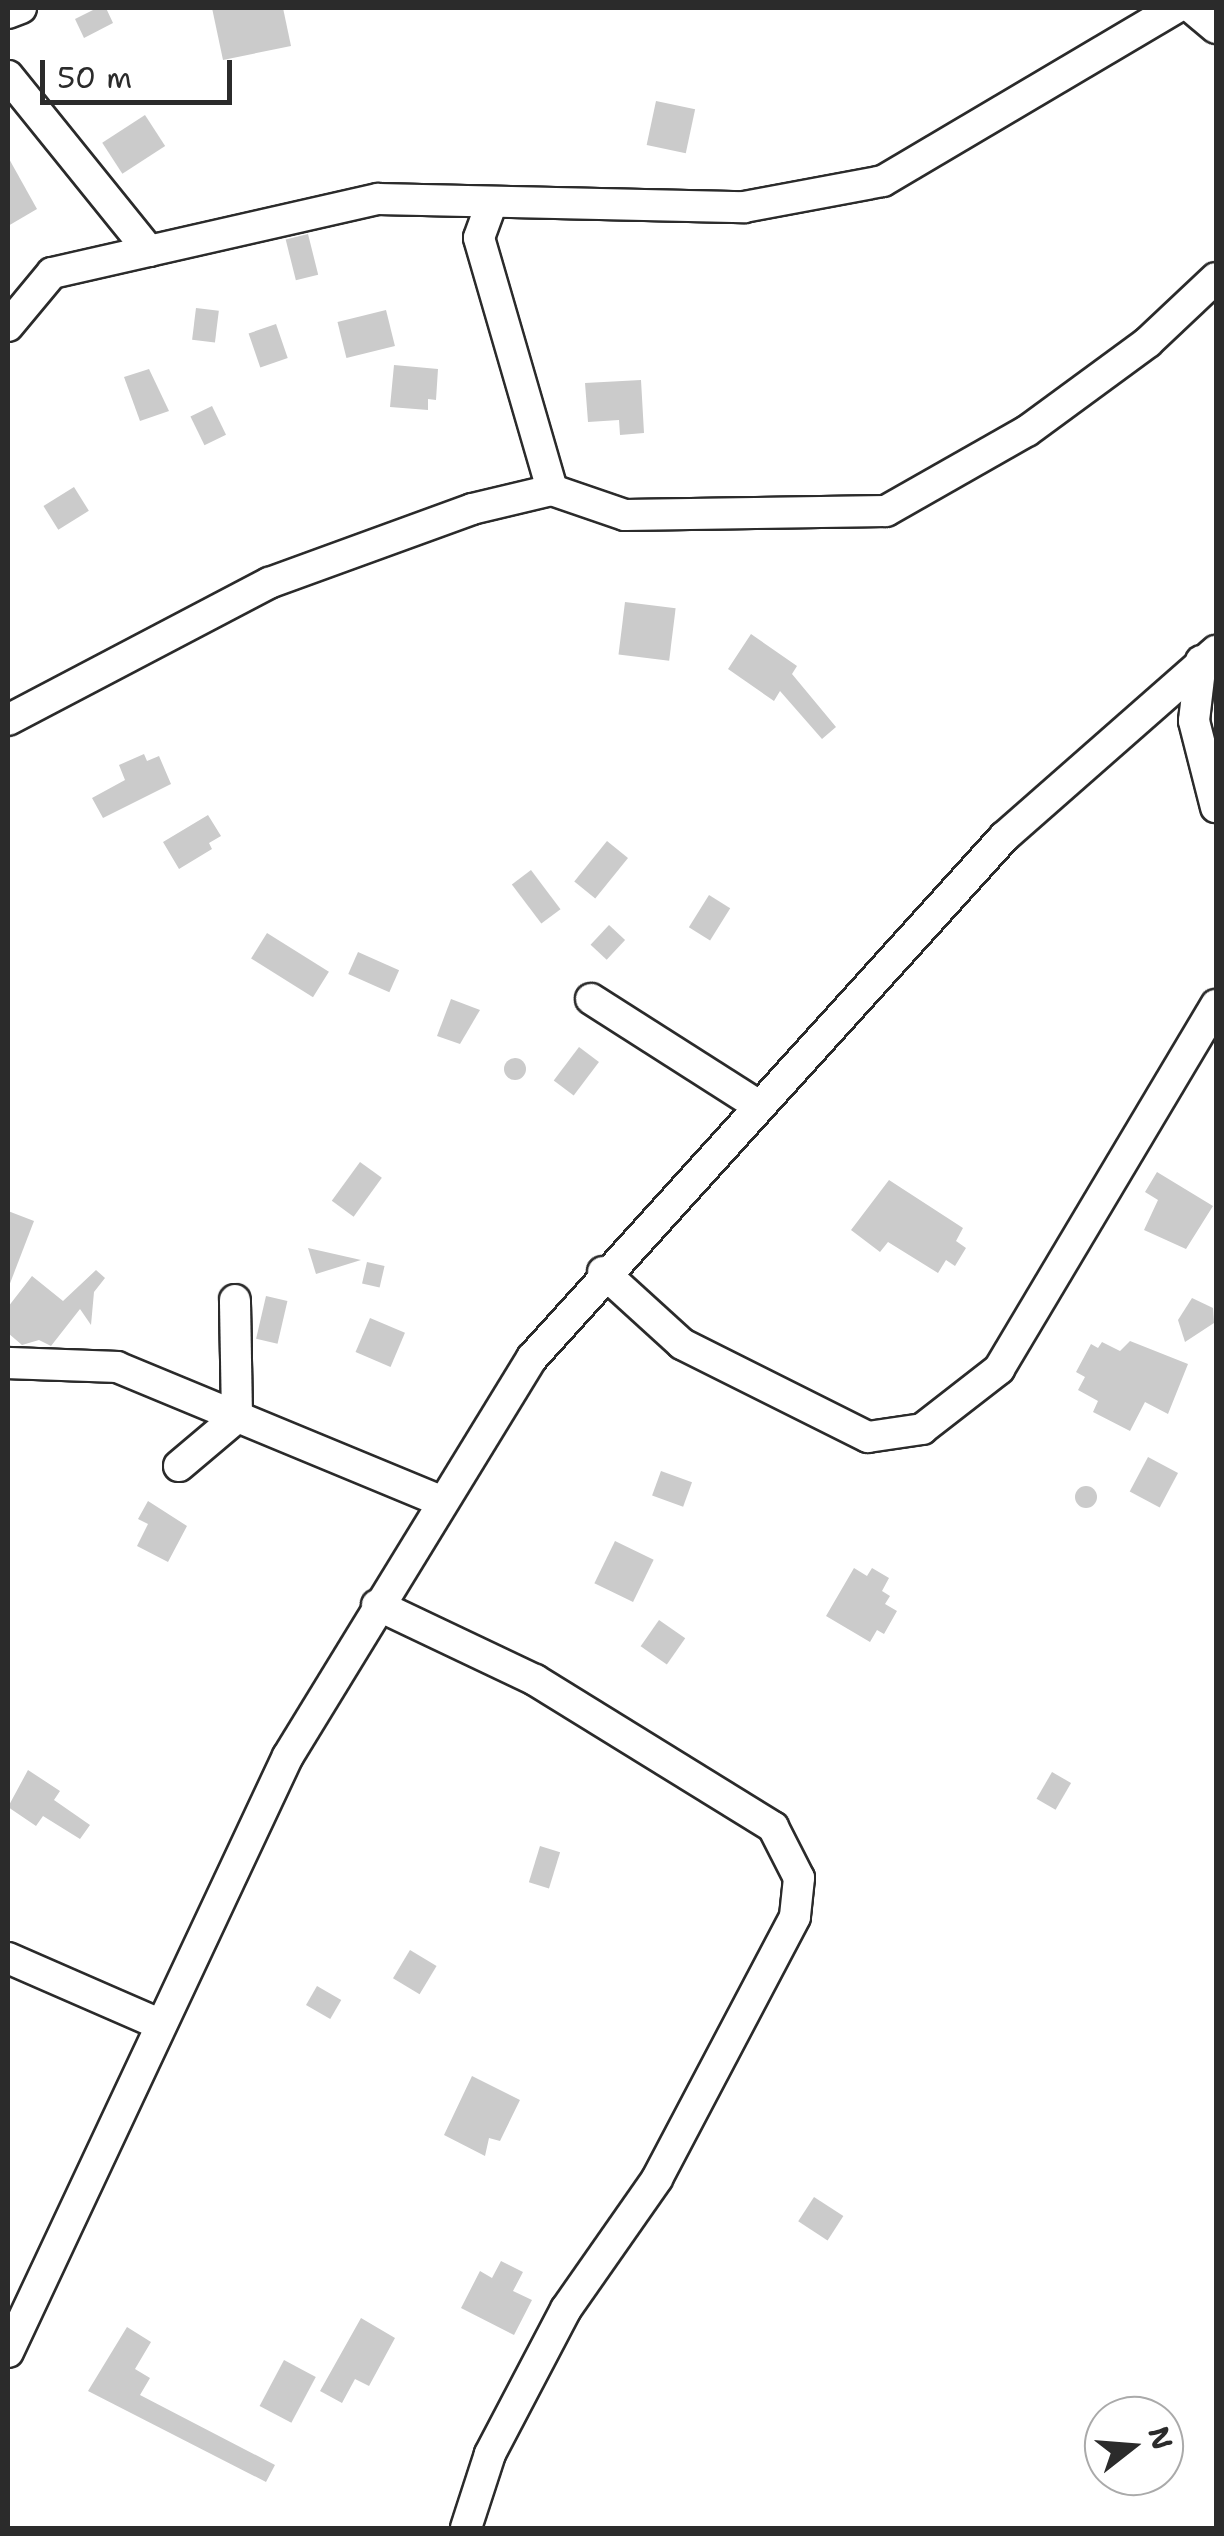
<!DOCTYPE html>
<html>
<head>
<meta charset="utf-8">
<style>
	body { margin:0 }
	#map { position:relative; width:1224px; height:2536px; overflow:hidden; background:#fff; font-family:"Shantell Sans",sans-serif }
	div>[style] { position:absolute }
	.building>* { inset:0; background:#cbcbcb; transform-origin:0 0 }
	.round { border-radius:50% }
	.roads { filter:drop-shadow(2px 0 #2b2b2b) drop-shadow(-2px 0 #2b2b2b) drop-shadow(0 2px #2b2b2b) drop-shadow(0 -2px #2b2b2b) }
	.minor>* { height:30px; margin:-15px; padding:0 15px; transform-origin:15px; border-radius:15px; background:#fff }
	span { translate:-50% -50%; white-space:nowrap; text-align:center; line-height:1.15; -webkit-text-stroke:10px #fff; paint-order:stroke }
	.frame { position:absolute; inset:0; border:10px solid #2b2b2b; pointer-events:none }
	.north { position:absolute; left:1084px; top:2396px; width:100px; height:100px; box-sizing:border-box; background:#fff; border:2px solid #aaa; border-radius:50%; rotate:73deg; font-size:28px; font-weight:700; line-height:40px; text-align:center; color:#2b2b2b }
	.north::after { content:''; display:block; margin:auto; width:35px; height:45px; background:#2b2b2b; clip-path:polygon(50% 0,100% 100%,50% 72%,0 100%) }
	.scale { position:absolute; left:40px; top:60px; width:192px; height:45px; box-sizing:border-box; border:5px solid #2b2b2b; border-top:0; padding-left:12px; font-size:30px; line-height:35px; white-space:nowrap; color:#2b2b2b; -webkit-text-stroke:8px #fff; paint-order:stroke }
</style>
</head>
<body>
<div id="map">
	<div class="building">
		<div style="clip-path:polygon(97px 8px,106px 8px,113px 23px,84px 38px,75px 19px)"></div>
		<div style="clip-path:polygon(212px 8px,283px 8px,291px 46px,223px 60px)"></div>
		<div style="left:656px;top:101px;width:40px;height:45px;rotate:12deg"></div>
		<div style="left:145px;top:115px;width:37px;height:51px;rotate:57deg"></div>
		<div style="clip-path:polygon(8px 157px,37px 209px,8px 226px)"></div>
		<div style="left:308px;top:234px;width:42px;height:23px;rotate:76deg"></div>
		<div style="left:196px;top:308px;width:23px;height:32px;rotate:7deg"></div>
		<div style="left:386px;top:310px;width:37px;height:50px;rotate:76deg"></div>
		<div style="left:276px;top:324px;width:36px;height:29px;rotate:71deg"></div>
		<div style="clip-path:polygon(394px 365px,438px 369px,436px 400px,428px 399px,428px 410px,390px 407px)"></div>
		<div style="clip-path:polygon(149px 369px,169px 411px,140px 421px,124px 377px)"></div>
		<div style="clip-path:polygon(641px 380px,644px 433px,620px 435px,619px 420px,588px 422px,585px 383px)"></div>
		<div style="left:212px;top:406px;width:32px;height:24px;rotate:64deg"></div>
		<div style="left:74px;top:487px;width:28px;height:36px;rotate:58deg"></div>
		<div style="left:625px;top:602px;width:51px;height:53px;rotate:7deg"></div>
		<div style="clip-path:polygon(751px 634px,797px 666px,792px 674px,836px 727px,822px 739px,780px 691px,774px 701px,728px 669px)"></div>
		<div style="clip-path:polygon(144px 754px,147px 761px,159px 756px,171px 784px,103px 818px,92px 798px,125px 780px,119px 765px)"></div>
		<div style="clip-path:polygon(208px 815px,221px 836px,209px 843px,212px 849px,179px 869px,163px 842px)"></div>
		<div style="left:607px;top:841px;width:27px;height:52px;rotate:39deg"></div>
		<div style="left:531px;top:870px;width:49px;height:24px;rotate:53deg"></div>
		<div style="left:709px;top:895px;width:25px;height:38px;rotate:32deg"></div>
		<div style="left:609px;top:925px;width:22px;height:27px;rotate:43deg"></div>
		<div style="left:267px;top:933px;width:73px;height:30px;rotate:32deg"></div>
		<div style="left:358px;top:952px;width:45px;height:24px;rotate:24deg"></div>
		<div style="clip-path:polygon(451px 999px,480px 1010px,460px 1044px,437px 1036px)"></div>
		<div style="left:579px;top:1047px;width:25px;height:42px;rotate:37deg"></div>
		<div class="round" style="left:504px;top:1058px;width:22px;height:22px"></div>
		<div style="left:360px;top:1162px;width:27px;height:48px;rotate:36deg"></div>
		<div style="clip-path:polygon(1157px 1172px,1213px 1206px,1186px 1249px,1144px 1230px,1158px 1200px,1145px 1192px)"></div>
		<div style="clip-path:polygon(889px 1180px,963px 1228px,956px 1241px,966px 1248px,955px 1266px,946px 1260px,938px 1273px,888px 1242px,880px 1252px,851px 1230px)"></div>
		<div style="clip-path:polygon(8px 1211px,34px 1221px,9px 1286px,8px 1286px)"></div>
		<div style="clip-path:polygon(308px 1248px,361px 1260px,316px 1274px)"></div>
		<div style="left:367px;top:1262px;width:18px;height:22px;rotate:13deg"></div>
		<div style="clip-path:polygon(96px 1270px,105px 1278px,94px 1292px,91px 1325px,80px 1309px,51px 1346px,39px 1340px,22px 1345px,8px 1333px,8px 1307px,32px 1276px,63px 1301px)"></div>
		<div style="left:266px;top:1296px;width:22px;height:44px;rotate:13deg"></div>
		<div style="clip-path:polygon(1192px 1298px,1213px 1308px,1214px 1323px,1185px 1342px,1178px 1320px)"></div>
		<div style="left:370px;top:1318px;width:38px;height:37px;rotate:23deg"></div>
		<div style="clip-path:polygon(1130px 1341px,1188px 1364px,1168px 1414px,1145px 1402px,1130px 1431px,1093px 1412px,1098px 1401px,1078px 1390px,1085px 1377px,1076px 1372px,1091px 1344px,1098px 1348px,1102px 1342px,1120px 1351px)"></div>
		<div style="left:1148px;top:1457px;width:34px;height:39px;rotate:28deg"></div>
		<div style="left:661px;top:1471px;width:33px;height:26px;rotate:20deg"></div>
		<div class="round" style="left:1075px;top:1486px;width:22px;height:22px"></div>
		<div style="clip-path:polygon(148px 1501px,187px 1526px,168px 1562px,137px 1546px,148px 1524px,138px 1519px)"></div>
		<div style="left:615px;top:1541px;width:43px;height:47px;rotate:26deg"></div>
		<div style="clip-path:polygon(854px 1568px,867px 1576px,872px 1568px,889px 1578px,882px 1591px,890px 1596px,885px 1604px,897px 1611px,884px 1634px,877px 1630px,870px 1642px,826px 1616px)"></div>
		<div style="left:659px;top:1620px;width:32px;height:32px;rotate:35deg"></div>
		<div style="clip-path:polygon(28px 1770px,60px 1791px,54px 1800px,90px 1825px,80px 1839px,43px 1816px,36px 1826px,8px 1807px)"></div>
		<div style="left:1052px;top:1772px;width:22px;height:31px;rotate:30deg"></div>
		<div style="left:540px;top:1846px;width:21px;height:38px;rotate:17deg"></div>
		<div style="left:410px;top:1950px;width:31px;height:33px;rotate:31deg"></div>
		<div style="left:317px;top:1986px;width:28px;height:22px;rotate:30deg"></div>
		<div style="clip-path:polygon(472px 2076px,520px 2100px,500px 2141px,489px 2138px,485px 2156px,444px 2135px)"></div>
		<div style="left:814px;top:2197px;width:35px;height:29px;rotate:33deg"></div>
		<div style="clip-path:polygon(501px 2261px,523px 2272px,513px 2291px,532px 2300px,514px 2335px,461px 2308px,480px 2271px,492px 2278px)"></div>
		<div style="clip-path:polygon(361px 2318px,395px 2338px,369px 2386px,355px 2379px,342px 2403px,320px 2391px)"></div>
		<div style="clip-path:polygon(127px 2327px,151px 2342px,135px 2369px,150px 2378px,140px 2395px,275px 2465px,266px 2482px,88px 2391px)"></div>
		<div style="left:284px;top:2360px;width:36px;height:52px;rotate:28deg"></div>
	</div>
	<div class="roads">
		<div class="minor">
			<div style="left:1192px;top:8px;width:31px;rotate:40deg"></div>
			<div style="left:8px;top:13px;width:14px;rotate:-21deg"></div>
			<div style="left:8px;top:76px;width:225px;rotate:51.1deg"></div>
			<div style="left:492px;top:202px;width:38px;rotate:110deg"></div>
			<div style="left:479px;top:238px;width:262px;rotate:73.8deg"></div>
			<div style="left:552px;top:490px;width:77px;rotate:18.9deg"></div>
			<div style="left:625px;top:515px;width:261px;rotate:-0.9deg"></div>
			<div style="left:886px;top:511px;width:162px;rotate:-29.6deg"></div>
			<div style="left:1027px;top:431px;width:150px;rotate:-36.3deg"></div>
			<div style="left:1148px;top:342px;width:93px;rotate:-43.3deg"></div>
			<div style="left:8px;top:326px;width:69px;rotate:-50.3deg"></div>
			<div style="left:52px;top:273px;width:334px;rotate:-12.8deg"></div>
			<div style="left:378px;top:199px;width:366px;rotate:1.3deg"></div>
			<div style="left:744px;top:207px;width:141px;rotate:-10.6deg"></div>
			<div style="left:883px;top:181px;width:340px;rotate:-30.6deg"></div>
			<div style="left:1201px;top:661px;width:60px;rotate:96.7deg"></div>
			<div style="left:1194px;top:721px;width:89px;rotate:75.7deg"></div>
			<div style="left:8px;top:720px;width:295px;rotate:-27.7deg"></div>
			<div style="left:269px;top:583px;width:216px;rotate:-20deg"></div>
			<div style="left:472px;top:509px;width:82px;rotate:-13.4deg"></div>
			<div style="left:591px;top:999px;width:199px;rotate:32.5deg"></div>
			<div style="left:603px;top:1272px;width:107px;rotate:42.3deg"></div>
			<div style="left:682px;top:1344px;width:208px;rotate:26.6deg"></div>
			<div style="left:868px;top:1437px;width:55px;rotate:-8.4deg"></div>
			<div style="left:922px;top:1429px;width:98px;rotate:-37.9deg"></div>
			<div style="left:999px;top:1369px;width:424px;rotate:-59.2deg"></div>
			<div style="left:8px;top:1363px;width:109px;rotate:2.1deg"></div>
			<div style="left:117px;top:1367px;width:350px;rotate:22.5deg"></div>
			<div style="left:179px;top:1466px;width:76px;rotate:-40.2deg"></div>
			<div style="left:237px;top:1417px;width:117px;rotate:-91deg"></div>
			<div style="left:377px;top:1605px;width:175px;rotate:25.4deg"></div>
			<div style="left:535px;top:1680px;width:280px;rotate:31.7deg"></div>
			<div style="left:773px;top:1827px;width:57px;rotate:63deg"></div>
			<div style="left:799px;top:1878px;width:39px;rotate:96deg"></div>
			<div style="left:795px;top:1917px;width:296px;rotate:117.8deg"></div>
			<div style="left:657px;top:2179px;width:159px;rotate:125deg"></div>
			<div style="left:566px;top:2309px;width:164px;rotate:117.7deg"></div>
			<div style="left:490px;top:2454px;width:78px;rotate:108deg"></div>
			<div style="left:8px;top:1958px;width:167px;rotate:23.6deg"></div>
			<div style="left:8px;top:2352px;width:658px;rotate:-64.84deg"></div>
			<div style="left:288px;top:1756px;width:467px;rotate:-58.5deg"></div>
			<div style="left:532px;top:1358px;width:703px;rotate:-47.82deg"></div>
			<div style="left:1004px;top:837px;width:282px;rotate:-41.3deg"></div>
		</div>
	</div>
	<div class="frame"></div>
	<div class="north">N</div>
	<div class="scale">50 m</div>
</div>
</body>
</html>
